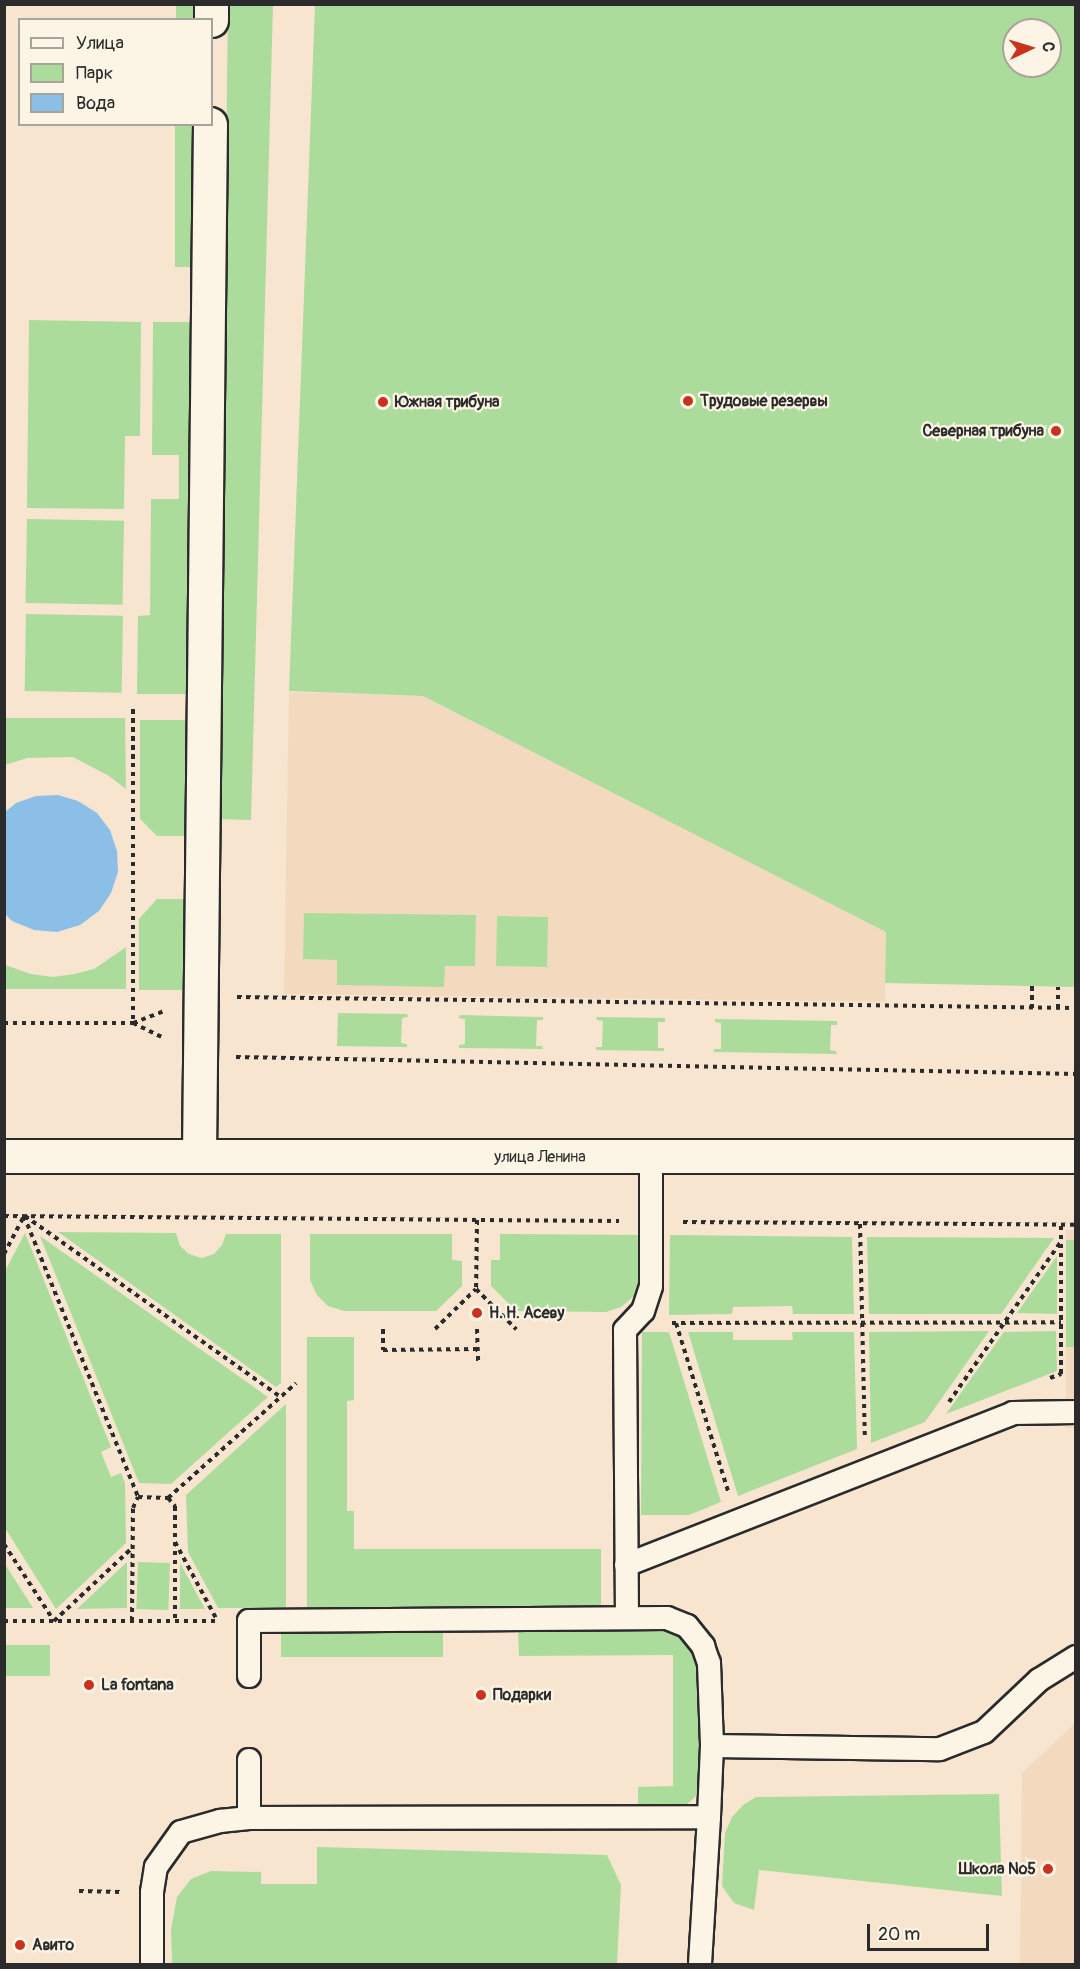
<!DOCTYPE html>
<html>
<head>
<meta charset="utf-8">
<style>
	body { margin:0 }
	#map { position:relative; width:1080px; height:1969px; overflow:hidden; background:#f7e5cf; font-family:Pangolin,sans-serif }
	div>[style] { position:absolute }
	.built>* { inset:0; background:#f3dabf; transform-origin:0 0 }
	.green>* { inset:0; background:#acdc9c; transform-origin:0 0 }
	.water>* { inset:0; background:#8bbfe8 }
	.path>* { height:4px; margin-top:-2px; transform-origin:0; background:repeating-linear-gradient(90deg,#2b2b2b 0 4.5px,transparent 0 9px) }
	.roads { filter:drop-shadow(2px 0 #2b2b2b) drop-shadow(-2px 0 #2b2b2b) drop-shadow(0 2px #2b2b2b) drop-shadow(0 -2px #2b2b2b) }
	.service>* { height:22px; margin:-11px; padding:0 11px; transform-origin:11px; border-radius:11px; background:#fcf5e5 }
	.minor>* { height:33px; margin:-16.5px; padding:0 16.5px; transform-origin:16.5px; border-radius:16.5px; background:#fcf5e5 }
	.primary>* { height:33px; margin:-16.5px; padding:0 16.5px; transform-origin:16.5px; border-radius:16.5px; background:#fcf5e5 }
	.dots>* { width:16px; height:16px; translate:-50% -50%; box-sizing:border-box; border:3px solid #fcf5e5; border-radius:50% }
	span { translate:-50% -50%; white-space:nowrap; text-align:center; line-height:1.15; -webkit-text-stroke:4.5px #fcf5e5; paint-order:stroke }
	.poi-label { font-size:16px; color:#2b2b2b; font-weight:700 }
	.left { translate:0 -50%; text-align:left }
	.right { translate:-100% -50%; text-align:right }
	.street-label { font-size:16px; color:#2b2b2b }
	.frame { position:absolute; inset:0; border:6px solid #2b2b2b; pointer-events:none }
	.legend { position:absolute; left:18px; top:18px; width:195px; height:108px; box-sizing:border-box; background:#fcf5e5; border:2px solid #a8a49b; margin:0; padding:8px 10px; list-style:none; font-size:18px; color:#2b2b2b }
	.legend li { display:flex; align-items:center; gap:12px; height:30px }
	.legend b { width:30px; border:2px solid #a8a49b }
	.north { position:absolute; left:1002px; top:18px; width:60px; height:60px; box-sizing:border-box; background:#fcf5e5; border:2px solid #a8a49b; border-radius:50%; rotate:86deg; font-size:16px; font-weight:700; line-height:24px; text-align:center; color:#2b2b2b }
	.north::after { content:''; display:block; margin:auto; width:21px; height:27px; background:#c8321e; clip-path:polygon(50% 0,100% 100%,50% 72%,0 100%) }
	.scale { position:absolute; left:867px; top:1924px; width:122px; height:27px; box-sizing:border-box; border:3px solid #2b2b2b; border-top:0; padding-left:8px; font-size:18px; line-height:21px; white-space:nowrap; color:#2b2b2b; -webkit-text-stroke:4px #fcf5e5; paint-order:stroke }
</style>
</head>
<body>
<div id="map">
	<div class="built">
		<div style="clip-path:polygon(289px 692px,423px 696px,886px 932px,885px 1002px,284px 994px)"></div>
		<div style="left:1066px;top:1230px;width:9px;height:198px"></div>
		<div style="clip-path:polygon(1075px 1723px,1075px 1964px,1020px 1964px,1022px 1773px)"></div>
	</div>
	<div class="green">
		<div style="left:176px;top:5px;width:19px;height:15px"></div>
		<div style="clip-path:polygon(228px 5px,273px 5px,251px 820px,218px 819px)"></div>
		<div style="clip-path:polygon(evenodd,315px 5px,1075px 5px,1075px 987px,885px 983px,886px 932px,423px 696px,289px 691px,315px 5px,1014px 30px,1050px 30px,1050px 66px,1014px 66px,1014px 30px)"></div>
		<div style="left:175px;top:125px;width:19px;height:142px"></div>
		<div style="clip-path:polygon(29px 320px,141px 322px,140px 436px,125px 436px,124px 509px,27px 508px)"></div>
		<div style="clip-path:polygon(153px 322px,193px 322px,189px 694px,137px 694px,138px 616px,150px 615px,151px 499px,179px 499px,179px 455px,152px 455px)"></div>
		<div style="left:27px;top:519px;width:97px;height:84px;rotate:1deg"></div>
		<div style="left:26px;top:614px;width:97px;height:77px;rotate:1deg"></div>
		<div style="clip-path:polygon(5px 718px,125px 718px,126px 789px,109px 776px,73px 757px,27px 758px,5px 765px)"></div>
		<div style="clip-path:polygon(140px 720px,189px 720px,187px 836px,157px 836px,140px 819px)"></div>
		<div style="clip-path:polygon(157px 899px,187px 899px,186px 990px,139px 990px,139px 919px)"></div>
		<div style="clip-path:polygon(304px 913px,476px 915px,475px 966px,445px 966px,444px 987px,337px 985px,337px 960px,303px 959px)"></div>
		<div style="left:497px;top:916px;width:51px;height:50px;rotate:1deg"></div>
		<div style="clip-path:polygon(126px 947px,126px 989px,5px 989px,5px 965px,31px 974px,53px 977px,74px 974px,94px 969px)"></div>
		<div style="clip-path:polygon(338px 1013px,407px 1014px,408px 1017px,402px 1018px,401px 1043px,407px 1044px,407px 1047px,337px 1046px)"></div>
		<div style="clip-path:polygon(460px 1015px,543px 1017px,543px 1020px,537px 1020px,536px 1046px,542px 1046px,543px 1049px,459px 1048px,459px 1045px,465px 1044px,465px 1019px,459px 1018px)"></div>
		<div style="clip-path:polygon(596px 1017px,665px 1018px,665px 1022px,658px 1022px,658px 1048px,664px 1048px,664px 1051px,596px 1050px,596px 1047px,602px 1047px,603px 1021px,597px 1020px)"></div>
		<div style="clip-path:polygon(715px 1019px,837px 1021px,837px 1025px,831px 1025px,830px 1050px,836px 1051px,837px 1054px,714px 1052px,714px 1049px,721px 1049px,721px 1023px,715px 1022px)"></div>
		<div style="clip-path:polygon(58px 1232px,176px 1233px,180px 1246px,189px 1254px,202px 1258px,214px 1254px,222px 1245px,226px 1234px,281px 1234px,281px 1383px,276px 1387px)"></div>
		<div style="clip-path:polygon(25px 1233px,111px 1447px,101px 1452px,111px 1477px,121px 1473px,125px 1483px,126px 1543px,56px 1609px,5px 1528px,5px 1271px)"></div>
		<div style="clip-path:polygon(310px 1234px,452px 1234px,452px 1260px,462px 1261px,462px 1286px,436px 1311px,344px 1311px,328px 1306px,317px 1295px,310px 1280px)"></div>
		<div style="clip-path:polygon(500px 1234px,640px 1235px,641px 1281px,634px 1296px,621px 1307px,606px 1312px,516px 1311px,491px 1286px,491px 1260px,500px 1260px)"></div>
		<div style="clip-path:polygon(670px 1235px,852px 1237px,854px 1314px,793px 1314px,792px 1306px,733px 1307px,732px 1314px,669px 1315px)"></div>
		<div style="clip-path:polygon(40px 1236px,268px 1397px,171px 1484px,139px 1483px)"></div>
		<div style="clip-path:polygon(867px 1237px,1054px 1238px,1001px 1314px,869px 1314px)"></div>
		<div style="left:1066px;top:1240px;width:8px;height:107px"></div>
		<div style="clip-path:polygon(1057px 1256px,1057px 1314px,1017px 1313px)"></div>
		<div style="clip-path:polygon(989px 1331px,925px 1422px,871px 1443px,869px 1332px)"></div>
		<div style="clip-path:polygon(1056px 1331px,1057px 1371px,946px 1414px,1004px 1332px)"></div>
		<div style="clip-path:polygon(642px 1332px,669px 1332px,721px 1502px,689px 1515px,641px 1515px)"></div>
		<div style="clip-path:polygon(688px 1332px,733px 1332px,733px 1340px,793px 1340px,792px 1332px,854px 1332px,857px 1449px,738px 1496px)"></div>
		<div style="clip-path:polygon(307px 1337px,354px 1337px,354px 1400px,347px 1401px,347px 1511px,354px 1511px,354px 1549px,601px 1549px,601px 1607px,307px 1607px)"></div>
		<div style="clip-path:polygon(286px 1404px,286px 1608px,218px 1608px,188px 1552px,186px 1495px)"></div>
		<div style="clip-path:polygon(127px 1562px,127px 1608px,77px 1609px)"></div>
		<div style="left:138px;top:1562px;width:32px;height:47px;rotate:2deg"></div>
		<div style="clip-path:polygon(180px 1563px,205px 1609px,180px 1609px)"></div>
		<div style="clip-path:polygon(5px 1564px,33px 1608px,5px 1608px)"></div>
		<div style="clip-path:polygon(658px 1628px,682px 1637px,697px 1654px,700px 1668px,699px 1786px,695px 1797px,686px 1805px,674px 1809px,638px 1809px,638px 1787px,673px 1786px,673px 1655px,519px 1656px,518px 1629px)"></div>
		<div style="left:443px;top:1631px;width:26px;height:162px;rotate:90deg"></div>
		<div style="left:50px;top:1645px;width:31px;height:45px;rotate:90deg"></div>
		<div style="clip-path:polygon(999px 1794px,1002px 1896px,759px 1870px,754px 1910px,734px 1903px,722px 1886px,725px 1833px,732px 1817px,743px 1805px,756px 1797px)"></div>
		<div style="clip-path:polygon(317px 1847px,607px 1855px,621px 1885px,617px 1964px,172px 1964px,171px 1929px,177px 1897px,191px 1879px,211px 1871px,261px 1872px,261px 1884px,317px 1884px)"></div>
	</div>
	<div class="water">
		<div style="clip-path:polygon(58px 795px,78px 801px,97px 813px,110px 830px,117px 851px,118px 872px,111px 893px,99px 911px,80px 925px,57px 932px,34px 930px,12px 921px,5px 914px,5px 812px,16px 803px,36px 796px)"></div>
	</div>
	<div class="path">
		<div style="left:133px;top:709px;width:314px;rotate:90deg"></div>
		<div style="left:133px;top:1023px;width:34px;rotate:26deg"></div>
		<div style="left:1032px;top:986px;width:22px;rotate:90deg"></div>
		<div style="left:237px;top:997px;width:839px;rotate:0.75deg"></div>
		<div style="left:1058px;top:1008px;width:21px;rotate:-90deg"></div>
		<div style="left:4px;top:1023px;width:129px"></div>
		<div style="left:133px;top:1023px;width:33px;rotate:-21deg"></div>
		<div style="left:236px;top:1057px;width:840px;rotate:1.16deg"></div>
		<div style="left:4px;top:1216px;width:615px;rotate:0.47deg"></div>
		<div style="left:24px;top:1216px;width:303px;rotate:67.9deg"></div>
		<div style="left:138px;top:1497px;width:30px;rotate:2deg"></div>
		<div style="left:168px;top:1498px;width:172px;rotate:-41.9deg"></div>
		<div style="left:25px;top:1216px;width:314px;rotate:35.3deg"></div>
		<div style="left:477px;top:1220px;width:69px;rotate:90.8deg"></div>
		<div style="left:476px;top:1289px;width:57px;rotate:45deg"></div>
		<div style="left:683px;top:1222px;width:393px;rotate:0.4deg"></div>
		<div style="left:860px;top:1224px;width:214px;rotate:88.7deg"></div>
		<div style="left:4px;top:1254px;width:43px;rotate:-62.2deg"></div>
		<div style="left:672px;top:1323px;width:389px;rotate:-0.1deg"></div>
		<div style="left:676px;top:1323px;width:176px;rotate:72.8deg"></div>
		<div style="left:383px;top:1329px;width:21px;rotate:90deg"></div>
		<div style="left:383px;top:1350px;width:95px;rotate:-0.6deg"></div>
		<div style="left:435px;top:1329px;width:57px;rotate:-44.3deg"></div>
		<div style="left:477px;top:1329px;width:32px;rotate:88deg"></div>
		<div style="left:1061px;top:1374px;width:149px;rotate:-90deg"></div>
		<div style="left:1050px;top:1378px;width:12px;rotate:-20deg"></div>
		<div style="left:949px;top:1402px;width:198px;rotate:-55.1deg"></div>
		<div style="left:168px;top:1498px;width:11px;rotate:49deg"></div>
		<div style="left:175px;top:1506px;width:115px;rotate:90deg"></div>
		<div style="left:175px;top:1542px;width:86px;rotate:61.7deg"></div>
		<div style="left:4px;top:1544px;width:92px;rotate:57deg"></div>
		<div style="left:54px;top:1621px;width:108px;rotate:-43.1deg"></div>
		<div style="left:4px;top:1621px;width:213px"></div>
		<div style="left:132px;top:1621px;width:113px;rotate:-89.5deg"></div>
		<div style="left:133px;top:1508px;width:12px;rotate:-66deg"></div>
		<div style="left:79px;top:1891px;width:42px;rotate:1.4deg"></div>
	</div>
	<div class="roads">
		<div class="service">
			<div style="left:626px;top:1565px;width:416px;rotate:-21.4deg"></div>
			<div style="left:1013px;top:1413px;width:63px;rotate:-0.9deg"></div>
			<div style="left:627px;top:1618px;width:288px;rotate:-90.4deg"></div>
			<div style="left:625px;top:1330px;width:26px;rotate:-47deg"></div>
			<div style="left:643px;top:1311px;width:26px;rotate:-72deg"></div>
			<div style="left:651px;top:1286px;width:129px;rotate:-90deg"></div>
			<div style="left:249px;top:1676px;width:55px;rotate:-90deg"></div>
			<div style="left:249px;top:1621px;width:418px;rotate:-0.4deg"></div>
			<div style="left:667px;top:1618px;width:22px;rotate:22deg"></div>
			<div style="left:687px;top:1626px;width:26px;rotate:51deg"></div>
			<div style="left:703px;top:1646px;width:18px;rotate:71deg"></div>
			<div style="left:709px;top:1663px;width:83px;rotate:87.9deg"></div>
			<div style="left:712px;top:1746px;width:228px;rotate:0.8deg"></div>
			<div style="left:940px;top:1749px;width:47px;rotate:-21.1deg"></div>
			<div style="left:984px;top:1732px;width:76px;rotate:-43.4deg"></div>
			<div style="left:1039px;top:1680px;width:44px;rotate:-31.9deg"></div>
			<div style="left:249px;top:1760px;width:58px;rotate:90deg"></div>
			<div style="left:152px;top:1964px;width:72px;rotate:-90deg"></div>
			<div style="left:152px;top:1892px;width:25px;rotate:-81deg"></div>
			<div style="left:156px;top:1867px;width:43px;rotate:-54.5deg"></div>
			<div style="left:181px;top:1832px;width:41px;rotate:-15.8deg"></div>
			<div style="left:220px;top:1821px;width:29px;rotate:-6deg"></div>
			<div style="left:249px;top:1818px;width:460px;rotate:-0.1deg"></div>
			<div style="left:709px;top:1817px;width:71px;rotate:-87.6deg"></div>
			<div style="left:700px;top:1964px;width:147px;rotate:-86.5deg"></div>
		</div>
		<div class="minor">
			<div style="left:211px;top:20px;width:16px;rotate:-90deg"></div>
			<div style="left:199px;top:1156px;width:1032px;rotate:-89.39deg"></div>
		</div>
		<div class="primary">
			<div style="left:4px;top:1156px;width:1072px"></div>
		</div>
	</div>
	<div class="dots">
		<div style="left:688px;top:401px;background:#c8321e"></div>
		<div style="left:383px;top:402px;background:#c8321e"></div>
		<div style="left:1056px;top:431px;background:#c8321e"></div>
		<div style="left:477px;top:1313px;background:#c8321e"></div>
		<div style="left:89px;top:1685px;background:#c8321e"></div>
		<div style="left:481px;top:1695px;background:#c8321e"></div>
		<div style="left:1048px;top:1869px;background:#c8321e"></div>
		<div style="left:20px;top:1945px;background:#c8321e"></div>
	</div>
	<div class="poi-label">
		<span class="left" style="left:700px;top:401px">Трудовые резервы</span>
		<span class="left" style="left:395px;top:402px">Южная трибуна</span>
		<span class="right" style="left:1044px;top:431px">Северная трибуна</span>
		<span class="left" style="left:489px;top:1313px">Н. Н. Асеву</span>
		<span class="left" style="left:101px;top:1685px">La fontana</span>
		<span class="left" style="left:493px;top:1695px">Подарки</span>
		<span class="right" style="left:1036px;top:1869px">Школа №5</span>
		<span class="left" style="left:32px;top:1945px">Авито</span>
	</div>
	<div class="street-label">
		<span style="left:540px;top:1157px">улица Ленина</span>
	</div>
	<div class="frame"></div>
	<ul class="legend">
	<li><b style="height:8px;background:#fcf5e5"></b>Улица</li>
	<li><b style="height:16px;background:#acdc9c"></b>Парк</li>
	<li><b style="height:16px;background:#8bbfe8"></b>Вода</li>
	</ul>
	<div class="north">С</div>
	<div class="scale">20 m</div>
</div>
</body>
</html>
